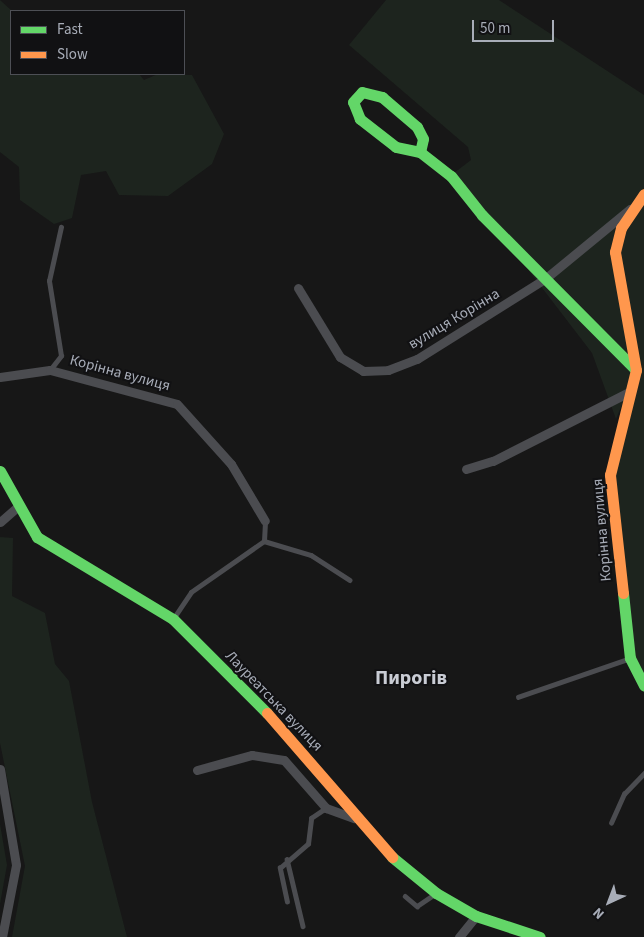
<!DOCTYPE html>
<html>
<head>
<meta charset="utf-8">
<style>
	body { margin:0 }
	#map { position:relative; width:644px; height:937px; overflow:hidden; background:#171717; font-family:"Source Sans 3",sans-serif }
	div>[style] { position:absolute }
	.green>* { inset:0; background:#1d241e }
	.lane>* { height:4.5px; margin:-2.25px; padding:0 2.25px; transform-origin:2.25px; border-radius:2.25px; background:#4b4c50 }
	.street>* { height:9px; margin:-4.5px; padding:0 4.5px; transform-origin:4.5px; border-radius:4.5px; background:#4b4c50 }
	.fast>* { height:11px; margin:-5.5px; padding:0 5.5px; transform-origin:5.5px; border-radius:5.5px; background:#63d668 }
	.slow>* { height:11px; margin:-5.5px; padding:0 5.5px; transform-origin:5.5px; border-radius:5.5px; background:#ff974d }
	span { translate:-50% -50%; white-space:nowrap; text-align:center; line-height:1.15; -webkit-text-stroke:4px #111113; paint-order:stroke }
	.street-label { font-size:15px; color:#a8adb8 }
	.district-label { font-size:20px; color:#c9ccd4; font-weight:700 }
	.legend { position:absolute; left:10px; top:10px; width:175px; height:65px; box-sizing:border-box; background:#111113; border:1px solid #4d4f55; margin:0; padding:6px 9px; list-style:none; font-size:15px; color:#a8adb8 }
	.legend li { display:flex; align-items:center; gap:10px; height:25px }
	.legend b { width:25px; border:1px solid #4d4f55 }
	.north { position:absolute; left:584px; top:877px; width:50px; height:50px; -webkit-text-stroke:4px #111113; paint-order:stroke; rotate:223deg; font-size:14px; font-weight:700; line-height:20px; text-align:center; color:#a8adb8 }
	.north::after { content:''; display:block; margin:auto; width:18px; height:22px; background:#a8adb8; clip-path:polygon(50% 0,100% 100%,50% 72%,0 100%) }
	.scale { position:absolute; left:472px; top:20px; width:82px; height:22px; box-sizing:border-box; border:2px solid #a8adb8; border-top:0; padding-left:6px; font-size:15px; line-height:18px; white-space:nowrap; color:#a8adb8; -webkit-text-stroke:4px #111113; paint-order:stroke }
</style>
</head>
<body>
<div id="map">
	<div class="green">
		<div style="clip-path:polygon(0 0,12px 11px,11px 74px,139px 74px,144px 80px,158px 74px,192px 75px,224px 134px,212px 164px,168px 196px,119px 195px,106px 171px,81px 175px,72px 218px,54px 224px,20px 200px,19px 167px,0 152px)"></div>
		<div style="clip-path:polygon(386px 0,499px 0,644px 95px,644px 686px,630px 658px,610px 475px,634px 376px,616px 419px,592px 353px,454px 173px,471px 160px,468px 147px,349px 45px)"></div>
		<div style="clip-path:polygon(0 537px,13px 538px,12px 596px,45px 613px,55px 664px,69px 681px,92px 802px,127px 937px,12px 937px,25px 866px,0 743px)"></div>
		<div style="clip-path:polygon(0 824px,7px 865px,0 904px)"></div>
	</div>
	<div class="lane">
		<div style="left:50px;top:370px;width:18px;rotate:-52deg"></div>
		<div style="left:61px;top:356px;width:76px;rotate:-99.1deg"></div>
		<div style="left:49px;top:281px;width:55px;rotate:-77.5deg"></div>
		<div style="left:264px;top:541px;width:49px;rotate:16.6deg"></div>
		<div style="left:311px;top:555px;width:46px;rotate:32.7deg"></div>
		<div style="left:173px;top:619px;width:32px;rotate:-56deg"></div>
		<div style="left:191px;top:592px;width:89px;rotate:-34.9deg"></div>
		<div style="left:264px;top:541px;width:20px;rotate:-87deg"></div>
		<div style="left:518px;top:697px;width:116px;rotate:-19.1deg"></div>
		<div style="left:611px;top:823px;width:32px;rotate:-66deg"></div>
		<div style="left:624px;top:794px;width:29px;rotate:-46deg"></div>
		<div style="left:287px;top:859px;width:69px;rotate:76.6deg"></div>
		<div style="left:405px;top:896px;width:16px;rotate:40deg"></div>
		<div style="left:417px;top:906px;width:22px;rotate:-34deg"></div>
		<div style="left:287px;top:902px;width:35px;rotate:-102deg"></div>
		<div style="left:280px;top:868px;width:37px;rotate:-41deg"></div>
		<div style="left:308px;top:844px;width:26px;rotate:-83deg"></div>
		<div style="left:311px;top:818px;width:18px;rotate:-34deg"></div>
	</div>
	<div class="street">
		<div style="left:298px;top:288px;width:81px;rotate:58.7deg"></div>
		<div style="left:340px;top:357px;width:27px;rotate:31deg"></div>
		<div style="left:363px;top:371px;width:25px;rotate:-2deg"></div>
		<div style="left:388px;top:370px;width:31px;rotate:-21deg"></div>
		<div style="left:417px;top:359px;width:152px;rotate:-32.1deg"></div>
		<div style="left:546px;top:278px;width:109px;rotate:-39.4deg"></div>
		<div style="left:0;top:377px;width:50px;rotate:-8deg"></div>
		<div style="left:50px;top:370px;width:131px;rotate:15deg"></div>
		<div style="left:177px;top:404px;width:81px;rotate:48deg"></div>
		<div style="left:231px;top:464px;width:66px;rotate:59.2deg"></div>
		<div style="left:466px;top:469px;width:28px;rotate:-17deg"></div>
		<div style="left:493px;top:461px;width:155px;rotate:-26.9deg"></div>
		<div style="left:0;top:522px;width:23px;rotate:-41deg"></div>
		<div style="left:0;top:769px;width:97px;rotate:80.5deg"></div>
		<div style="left:16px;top:865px;width:73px;rotate:101deg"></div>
		<div style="left:197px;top:770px;width:57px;rotate:-15.3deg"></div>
		<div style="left:252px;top:755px;width:32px;rotate:9deg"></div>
		<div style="left:284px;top:760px;width:64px;rotate:48.8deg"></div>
		<div style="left:326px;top:808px;width:30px;rotate:20deg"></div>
		<div style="left:459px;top:937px;width:27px;rotate:-51deg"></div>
	</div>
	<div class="fast">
		<div style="left:420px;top:152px;width:25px;rotate:-168deg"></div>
		<div style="left:396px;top:147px;width:46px;rotate:-142.1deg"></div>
		<div style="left:360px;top:119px;width:18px;rotate:-112deg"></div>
		<div style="left:353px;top:102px;width:13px;rotate:-48deg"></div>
		<div style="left:362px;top:92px;width:21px;rotate:14deg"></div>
		<div style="left:382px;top:97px;width:46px;rotate:40.6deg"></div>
		<div style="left:417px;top:127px;width:13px;rotate:63deg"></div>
		<div style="left:423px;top:139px;width:13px;rotate:103deg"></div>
		<div style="left:420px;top:152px;width:39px;rotate:38deg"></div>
		<div style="left:451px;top:176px;width:50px;rotate:51.5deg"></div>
		<div style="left:482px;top:215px;width:218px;rotate:45.2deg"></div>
		<div style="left:0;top:471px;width:76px;rotate:60.7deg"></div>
		<div style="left:37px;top:537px;width:159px;rotate:31.1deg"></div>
		<div style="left:173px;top:619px;width:133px;rotate:45deg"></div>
		<div style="left:623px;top:593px;width:65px;rotate:83.9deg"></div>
		<div style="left:630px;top:658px;width:31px;rotate:63deg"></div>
		<div style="left:392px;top:857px;width:57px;rotate:39.3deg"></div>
		<div style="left:436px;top:893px;width:46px;rotate:29.9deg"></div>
		<div style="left:476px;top:916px;width:67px;rotate:18.2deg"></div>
	</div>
	<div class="slow">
		<div style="left:623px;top:593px;width:119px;rotate:-96.3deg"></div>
		<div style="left:610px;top:475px;width:108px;rotate:-76.1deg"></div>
		<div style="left:636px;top:370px;width:120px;rotate:-100.1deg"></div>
		<div style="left:615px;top:252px;width:25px;rotate:-76deg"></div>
		<div style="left:621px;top:228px;width:41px;rotate:-55.9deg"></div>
		<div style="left:267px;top:713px;width:191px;rotate:49deg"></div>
	</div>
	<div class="street-label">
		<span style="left:454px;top:319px;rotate:-31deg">вулиця Корінна</span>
		<span style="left:120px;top:373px;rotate:15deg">Корінна вулиця</span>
		<span style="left:602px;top:530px;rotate:-95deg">Корінна вулиця</span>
		<span style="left:274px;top:701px;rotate:46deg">Лауреатська вулиця</span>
	</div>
	<div class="district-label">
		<span style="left:411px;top:678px">Пирогів</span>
	</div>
	<ul class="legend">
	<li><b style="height:6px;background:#63d668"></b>Fast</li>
	<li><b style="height:6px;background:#ff974d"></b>Slow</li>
	</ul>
	<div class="north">N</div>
	<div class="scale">50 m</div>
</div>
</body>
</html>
